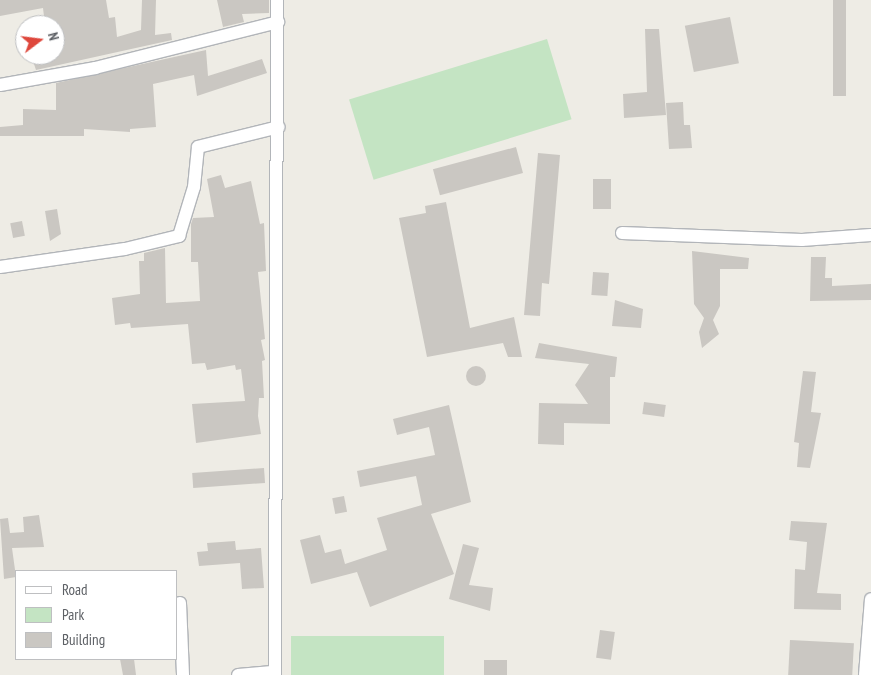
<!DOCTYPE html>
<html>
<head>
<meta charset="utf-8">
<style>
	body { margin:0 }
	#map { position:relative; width:871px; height:675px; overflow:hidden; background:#eeece5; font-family:"PT Sans Narrow",sans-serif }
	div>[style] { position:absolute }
	.green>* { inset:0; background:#c4e4c3; transform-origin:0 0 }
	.building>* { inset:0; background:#cac7c2; transform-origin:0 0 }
	.round { border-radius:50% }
	.roads { filter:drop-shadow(1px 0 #b2b5b9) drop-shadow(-1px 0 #b2b5b9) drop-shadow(0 1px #b2b5b9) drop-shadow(0 -1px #b2b5b9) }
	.street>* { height:12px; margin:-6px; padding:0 6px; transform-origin:6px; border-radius:6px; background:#fff }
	span { translate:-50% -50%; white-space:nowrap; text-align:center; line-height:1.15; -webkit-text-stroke:4.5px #fff; paint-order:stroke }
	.legend { position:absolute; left:15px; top:570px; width:162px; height:90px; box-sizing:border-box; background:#fff; border:1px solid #bebfc1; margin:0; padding:6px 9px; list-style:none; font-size:15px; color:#5d6065 }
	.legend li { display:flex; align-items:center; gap:10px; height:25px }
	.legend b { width:25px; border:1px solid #bebfc1 }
	.north { position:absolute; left:15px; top:15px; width:50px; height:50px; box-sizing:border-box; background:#fff; border:1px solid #bebfc1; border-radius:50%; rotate:75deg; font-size:14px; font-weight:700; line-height:20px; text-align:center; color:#5d6065 }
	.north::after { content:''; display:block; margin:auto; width:18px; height:22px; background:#de473c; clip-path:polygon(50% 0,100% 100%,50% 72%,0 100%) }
</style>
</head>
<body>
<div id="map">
	<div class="green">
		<div style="left:547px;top:39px;width:84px;height:207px;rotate:73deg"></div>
		<div style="left:291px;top:636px;width:153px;height:39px"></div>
	</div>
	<div class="building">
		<div style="clip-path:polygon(0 0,106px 0,109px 18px,115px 17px,117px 37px,141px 30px,142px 0,156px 0,155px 35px,171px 33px,172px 40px,36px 70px,32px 58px,55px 55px,55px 25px,45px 25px,43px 8px,0 16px)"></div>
		<div style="clip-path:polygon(217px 0,269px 0,269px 13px,242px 14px,244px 22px,223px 27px)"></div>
		<div style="left:833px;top:0;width:13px;height:96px"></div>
		<div style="left:730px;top:17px;width:47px;height:46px;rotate:79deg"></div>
		<div style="clip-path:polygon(645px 29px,659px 29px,666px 115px,624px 118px,623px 94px,647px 92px)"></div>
		<div style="clip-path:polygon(206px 50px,208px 76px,262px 59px,267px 73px,197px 96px,194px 75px,153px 84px,156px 127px,130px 129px,130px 132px,84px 129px,84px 136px,0 136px,0 127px,23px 125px,23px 109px,56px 110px,56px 83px)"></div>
		<div style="clip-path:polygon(683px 102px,684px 125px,690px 125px,692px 148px,669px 149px,666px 103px)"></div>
		<div style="left:516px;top:147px;width:27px;height:86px;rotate:75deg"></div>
		<div style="clip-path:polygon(538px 153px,560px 155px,549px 284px,542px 283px,540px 316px,524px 315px)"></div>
		<div style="clip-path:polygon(221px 175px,225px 188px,251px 181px,260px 224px,264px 223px,266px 271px,258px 272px,265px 339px,261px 340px,265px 360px,262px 361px,264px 398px,259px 398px,258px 416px,261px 434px,196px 443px,192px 404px,245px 401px,241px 369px,236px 370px,235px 365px,207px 370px,205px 363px,192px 364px,188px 324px,131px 328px,130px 323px,115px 325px,112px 298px,140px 294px,139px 261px,144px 261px,144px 253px,165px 248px,166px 303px,200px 301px,198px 262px,191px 262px,191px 224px,193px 218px,214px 217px,207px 179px)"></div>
		<div style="left:593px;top:179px;width:18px;height:30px"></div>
		<div style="clip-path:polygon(446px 202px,470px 328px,514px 317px,522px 357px,508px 357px,503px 343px,427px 357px,399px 218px,426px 213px,425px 206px)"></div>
		<div style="clip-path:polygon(57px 209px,61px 234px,50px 241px,45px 211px)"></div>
		<div style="left:22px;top:221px;width:15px;height:12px;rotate:79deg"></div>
		<div style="clip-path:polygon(692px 251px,749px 258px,748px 269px,720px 269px,720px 306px,713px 320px,719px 334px,702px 348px,699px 332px,704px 318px,694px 304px)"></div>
		<div style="clip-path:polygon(811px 257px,826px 257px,825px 278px,832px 278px,832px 286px,871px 284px,871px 300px,810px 301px)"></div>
		<div style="left:593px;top:272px;width:16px;height:23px;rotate:4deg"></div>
		<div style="clip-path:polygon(615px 300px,643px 309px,641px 328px,612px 326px)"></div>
		<div style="clip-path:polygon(539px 343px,617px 357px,615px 377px,610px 377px,610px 424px,564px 423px,564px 445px,538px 444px,539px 403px,588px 404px,575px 385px,589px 364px,535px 358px)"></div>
		<div class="round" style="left:466px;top:366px;width:20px;height:20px"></div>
		<div style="clip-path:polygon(803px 371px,816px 372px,811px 412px,821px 413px,810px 468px,797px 467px,799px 443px,794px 442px)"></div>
		<div style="left:644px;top:402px;width:22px;height:12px;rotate:8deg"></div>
		<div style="clip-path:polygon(449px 405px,471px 502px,431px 514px,454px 574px,370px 607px,357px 572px,311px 584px,300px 540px,320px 535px,325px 553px,341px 549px,345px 564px,387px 550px,377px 518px,422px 505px,416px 476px,360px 487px,357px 471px,435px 455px,429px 427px,397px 435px,393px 419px)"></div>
		<div style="left:264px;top:468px;width:15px;height:72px;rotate:86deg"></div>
		<div style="left:344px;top:496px;width:16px;height:12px;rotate:79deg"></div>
		<div style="clip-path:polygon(39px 515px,44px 547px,12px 548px,16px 577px,4px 579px,0 519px,8px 518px,10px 533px,24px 532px,23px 517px)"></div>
		<div style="clip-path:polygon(791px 521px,827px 523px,817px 593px,841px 594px,841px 610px,794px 609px,795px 569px,805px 570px,807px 542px,789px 540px)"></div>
		<div style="clip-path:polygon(235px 541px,236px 550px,261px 548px,264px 588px,242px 589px,240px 563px,199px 566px,197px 552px,208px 551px,207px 543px)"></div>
		<div style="clip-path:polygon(463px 544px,479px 548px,469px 585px,493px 588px,490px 611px,449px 599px)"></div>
		<div style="left:600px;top:630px;width:15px;height:28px;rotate:8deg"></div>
		<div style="left:790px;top:640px;width:64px;height:35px;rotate:3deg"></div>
		<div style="clip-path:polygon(120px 659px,134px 659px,136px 675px,123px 675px)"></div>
		<div style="left:484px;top:660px;width:23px;height:15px"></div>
	</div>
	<div class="roads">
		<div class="street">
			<div style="left:0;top:85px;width:97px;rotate:-10.1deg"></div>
			<div style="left:95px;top:68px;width:189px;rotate:-14.1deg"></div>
			<div style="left:622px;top:233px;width:180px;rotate:2.2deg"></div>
			<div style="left:802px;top:240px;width:69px;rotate:-4.1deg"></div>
			<div style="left:0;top:267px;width:126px;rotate:-8.2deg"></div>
			<div style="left:125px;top:249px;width:56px;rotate:-13.5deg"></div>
			<div style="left:179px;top:236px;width:51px;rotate:-73deg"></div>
			<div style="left:194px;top:187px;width:40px;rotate:-84.3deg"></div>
			<div style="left:198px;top:147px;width:83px;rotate:-13.9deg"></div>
			<div style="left:180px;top:603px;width:72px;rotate:87.6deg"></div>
			<div style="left:238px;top:675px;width:37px;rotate:-5deg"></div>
			<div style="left:275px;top:675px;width:675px;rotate:-89.83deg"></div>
			<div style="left:865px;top:675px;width:76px;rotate:-85.5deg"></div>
		</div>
	</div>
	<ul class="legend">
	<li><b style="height:6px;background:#fff"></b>Road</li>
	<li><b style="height:14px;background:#c4e4c3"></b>Park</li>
	<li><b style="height:14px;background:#cac7c2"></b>Building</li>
	</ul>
	<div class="north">N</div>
</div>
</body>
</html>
